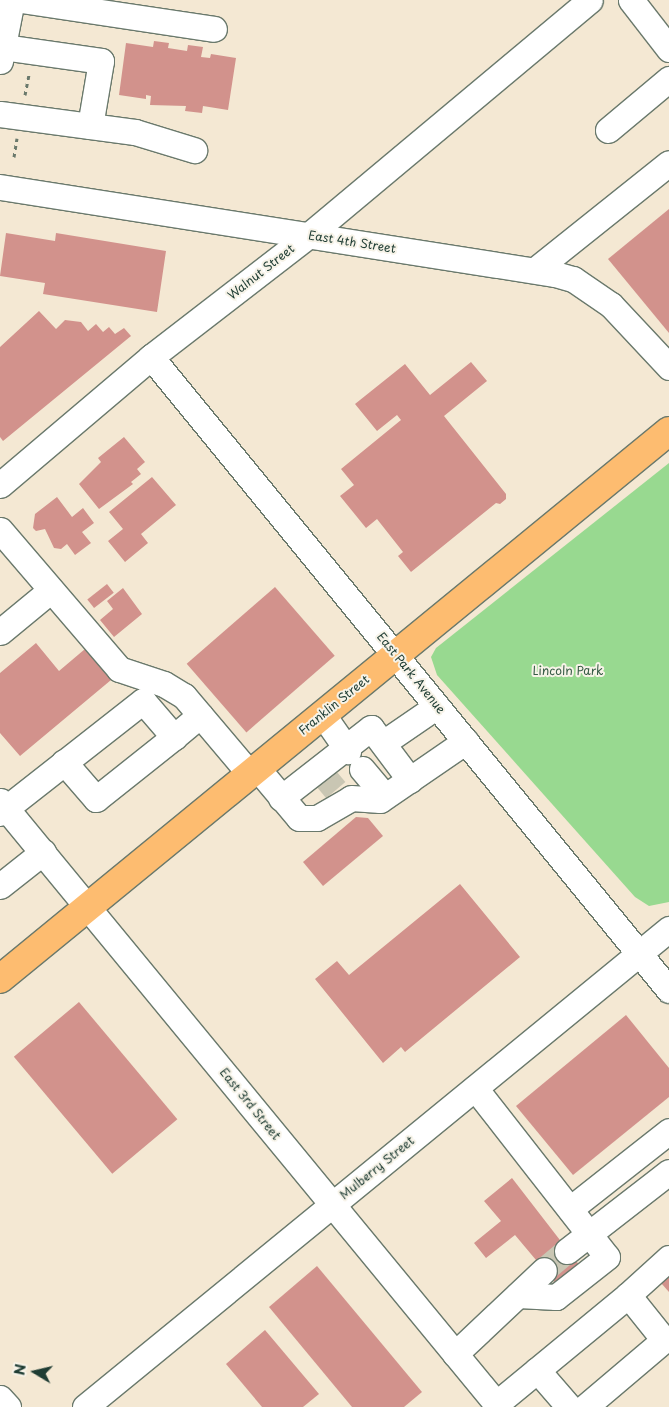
<!DOCTYPE html>
<html>
<head>
<meta charset="utf-8">
<style>
	body { margin:0 }
	#map { position:relative; width:669px; height:1407px; overflow:hidden; background:#f4e8d3; font-family:"Playpen Sans",sans-serif }
	div>[style] { position:absolute }
	.green>* { inset:0; background:#98d990 }
	.building>* { inset:0; background:#d2928c; transform-origin:0 0 }
	.minor-tunnel>* { height:25px; margin-top:-12.5px; transform-origin:0; background:repeating-linear-gradient(90deg,#c9c6b3 0 25px,transparent 0 37px) }
	.path>* { height:3px; margin-top:-1.5px; transform-origin:0; background:repeating-linear-gradient(90deg,#6a796c 0 4px,transparent 0 8px) }
	.roads { filter:drop-shadow(1px 0 #6a796c) drop-shadow(-1px 0 #6a796c) drop-shadow(0 1px #6a796c) drop-shadow(0 -1px #6a796c) }
	.minor>* { height:25px; margin:-12.5px; padding:0 12.5px; transform-origin:12.5px; border-radius:12.5px; background:#fff }
	.major>* { height:28px; margin:-14px; padding:0 14px; transform-origin:14px; border-radius:14px; background:#fdbc70 }
	span { translate:-50% -50%; white-space:nowrap; text-align:center; line-height:1.15; -webkit-text-stroke:4px #f7f3e8; paint-order:stroke }
	.street-label { font-size:12px; color:#1f3d34 }
	.park-label { font-size:12px; color:#375c46 }
	.north { position:absolute; left:10px; top:1347px; width:50px; height:50px; -webkit-text-stroke:4px #f7f3e8; paint-order:stroke; rotate:279deg; font-size:14px; font-weight:700; line-height:20px; text-align:center; color:#1f3d34 }
	.north::after { content:''; display:block; margin:auto; width:18px; height:22px; background:#1f3d34; clip-path:polygon(50% 0,100% 100%,50% 72%,0 100%) }
</style>
</head>
<body>
<div id="map">
	<div class="green">
		<div style="clip-path:polygon(669px 463px,669px 902px,649px 906px,635px 897px,437px 675px,431px 657px,436px 648px)"></div>
	</div>
	<div class="building">
		<div style="clip-path:polygon(154px 41px,169px 43px,168px 48px,187px 51px,188px 45px,203px 47px,201px 57px,210px 58px,211px 54px,236px 58px,228px 110px,203px 106px,202px 113px,185px 111px,186px 106px,150px 105px,151px 96px,146px 95px,146px 99px,119px 95px,126px 43px,153px 47px)"></div>
		<div style="clip-path:polygon(669px 209px,669px 333px,608px 259px)"></div>
		<div style="clip-path:polygon(6px 233px,55px 241px,56px 233px,166px 251px,157px 312px,43px 294px,45px 283px,0 276px)"></div>
		<div style="clip-path:polygon(39px 311px,56px 329px,65px 320px,81px 322px,88px 331px,96px 324px,103px 332px,109px 327px,115px 334px,124px 328px,131px 336px,3px 441px,0 437px,0 347px)"></div>
		<div style="clip-path:polygon(471px 362px,487px 381px,444px 416px,506px 494px,506px 499px,500px 504px,496px 503px,411px 572px,398px 556px,403px 552px,377px 519px,366px 528px,340px 496px,354px 485px,341px 469px,401px 420px,397px 415px,377px 431px,355px 404px,405px 364px,430px 395px)"></div>
		<div style="clip-path:polygon(124px 437px,145px 462px,137px 469px,141px 474px,131px 482px,133px 484px,99px 509px,79px 484px,101px 462px,98px 458px)"></div>
		<div style="clip-path:polygon(152px 477px,176px 505px,141px 534px,148px 543px,125px 562px,108px 541px,123px 529px,109px 512px)"></div>
		<div style="clip-path:polygon(57px 497px,72px 517px,83px 508px,94px 523px,82px 532px,91px 543px,75px 555px,67px 544px,61px 549px,54px 548px,45px 529px,36px 531px,33px 528px,35px 514px)"></div>
		<div style="left:107px;top:584px;width:11px;height:25px;rotate:52deg"></div>
		<div style="left:275px;top:587px;width:91px;height:117px;rotate:49deg"></div>
		<div style="clip-path:polygon(123px 588px,142px 614px,114px 637px,100px 620px,113px 609px,107px 601px)"></div>
		<div style="clip-path:polygon(36px 643px,59px 671px,85px 649px,111px 680px,20px 756px,0 733px,0 673px)"></div>
		<div style="clip-path:polygon(356px 817px,368px 818px,383px 836px,323px 886px,303px 862px)"></div>
		<div style="clip-path:polygon(460px 884px,520px 957px,405px 1052px,401px 1047px,383px 1063px,315px 979px,337px 961px,349px 975px)"></div>
		<div style="left:79px;top:1002px;width:153px;height:85px;rotate:50deg"></div>
		<div style="clip-path:polygon(626px 1015px,669px 1068px,669px 1097px,573px 1175px,516px 1106px)"></div>
		<div style="clip-path:polygon(512px 1178px,580px 1266px,557px 1285px,515px 1235px,486px 1258px,474px 1243px,501px 1221px,484px 1201px)"></div>
		<div style="clip-path:polygon(317px 1266px,422px 1392px,404px 1407px,352px 1407px,269px 1307px)"></div>
		<div style="clip-path:polygon(669px 1276px,669px 1292px,661px 1283px)"></div>
		<div style="clip-path:polygon(265px 1330px,319px 1394px,303px 1407px,262px 1407px,226px 1364px)"></div>
	</div>
	<div class="minor-tunnel">
		<div style="left:321px;top:772px;width:23px;rotate:50deg"></div>
		<div style="left:544px;top:1270px;width:30px;rotate:-40deg"></div>
	</div>
	<div class="path">
		<div style="left:25px;top:95px;width:21px;rotate:-79deg"></div>
		<div style="left:14px;top:157px;width:19px;rotate:-81deg"></div>
	</div>
	<div class="roads">
		<div class="minor">
			<div style="left:21px;top:0;width:195px;rotate:8.5deg"></div>
			<div style="left:631px;top:0;width:62px;rotate:52.2deg"></div>
			<div style="left:3px;top:47px;width:99px;rotate:8.1deg"></div>
			<div style="left:101px;top:61px;width:66px;rotate:99.6deg"></div>
			<div style="left:0;top:61px;width:62px;rotate:-78.9deg"></div>
			<div style="left:0;top:114px;width:136px;rotate:7.6deg"></div>
			<div style="left:135px;top:132px;width:62px;rotate:17deg"></div>
			<div style="left:608px;top:130px;width:80px;rotate:-39.9deg"></div>
			<div style="left:0;top:187px;width:562px;rotate:8.91deg"></div>
			<div style="left:555px;top:274px;width:19px;rotate:16deg"></div>
			<div style="left:573px;top:279px;width:46px;rotate:34.4deg"></div>
			<div style="left:611px;top:305px;width:85px;rotate:46.9deg"></div>
			<div style="left:535px;top:270px;width:171px;rotate:-38.6deg"></div>
			<div style="left:151px;top:357px;width:818px;rotate:50.71deg"></div>
			<div style="left:0;top:485px;width:198px;rotate:-40.3deg"></div>
			<div style="left:151px;top:357px;width:200px;rotate:-37.7deg"></div>
			<div style="left:309px;top:235px;width:366px;rotate:-39.9deg"></div>
			<div style="left:0;top:530px;width:183px;rotate:49.4deg"></div>
			<div style="left:119px;top:669px;width:47px;rotate:18.4deg"></div>
			<div style="left:164px;top:684px;width:23px;rotate:31deg"></div>
			<div style="left:184px;top:696px;width:102px;rotate:49.8deg"></div>
			<div style="left:0;top:632px;width:66px;rotate:-39.5deg"></div>
			<div style="left:323px;top:715px;width:44px;rotate:55.2deg"></div>
			<div style="left:383px;top:743px;width:65px;rotate:-34.4deg"></div>
			<div style="left:64px;top:762px;width:49px;rotate:49.1deg"></div>
			<div style="left:96px;top:799px;width:100px;rotate:-38.5deg"></div>
			<div style="left:257px;top:768px;width:65px;rotate:50deg"></div>
			<div style="left:299px;top:818px;width:18px"></div>
			<div style="left:317px;top:818px;width:39px;rotate:-30deg"></div>
			<div style="left:351px;top:798px;width:29px;rotate:4deg"></div>
			<div style="left:380px;top:800px;width:104px;rotate:-34.5deg"></div>
			<div style="left:362px;top:769px;width:35px;rotate:50deg"></div>
			<div style="left:281px;top:798px;width:114px;rotate:-37.9deg"></div>
			<div style="left:371px;top:728px;width:65px;rotate:53.1deg"></div>
			<div style="left:0;top:801px;width:785px;rotate:50.53deg"></div>
			<div style="left:0;top:813px;width:182px;rotate:-38.1deg"></div>
			<div style="left:143px;top:701px;width:48px;rotate:49.3deg"></div>
			<div style="left:174px;top:737px;width:34px;rotate:-40deg"></div>
			<div style="left:0;top:886px;width:55px;rotate:-38.3deg"></div>
			<div style="left:475px;top:1088px;width:214px;rotate:52deg"></div>
			<div style="left:607px;top:1257px;width:65px;rotate:141.9deg"></div>
			<div style="left:556px;top:1297px;width:38px;rotate:-177deg"></div>
			<div style="left:570px;top:1209px;width:126px;rotate:-38.2deg"></div>
			<div style="left:567px;top:1251px;width:129px;rotate:-37.8deg"></div>
			<div style="left:628px;top:1295px;width:55px;rotate:-42.1deg"></div>
			<div style="left:455px;top:1354px;width:122px;rotate:-43.3deg"></div>
			<div style="left:537px;top:1370px;width:49px;rotate:49.1deg"></div>
			<div style="left:0;top:1398px;width:12px;rotate:48deg"></div>
			<div style="left:496px;top:1404px;width:171px;rotate:-39.5deg"></div>
			<div style="left:628px;top:1295px;width:58px;rotate:51.3deg"></div>
			<div style="left:664px;top:1340px;width:104px;rotate:139.7deg"></div>
			<div style="left:85px;top:1407px;width:755px;rotate:-39.3deg"></div>
		</div>
		<div class="major">
			<div style="left:0;top:979px;width:865px;rotate:-39.32deg"></div>
		</div>
	</div>
	<div class="street-label">
		<span style="left:352px;top:242px;rotate:9deg">East 4th Street</span>
		<span style="left:261px;top:272px;rotate:-38deg">Walnut Street</span>
		<span style="left:411px;top:673px;rotate:51deg">East Park Avenue</span>
		<span style="left:334px;top:705px;rotate:-39deg">Franklin Street</span>
		<span style="left:250px;top:1104px;rotate:51deg">East 3rd Street</span>
		<span style="left:377px;top:1168px;rotate:-39deg">Mulberry Street</span>
	</div>
	<div class="park-label">
		<span style="left:568px;top:671px">Lincoln Park</span>
	</div>
	<div class="north">N</div>
</div>
</body>
</html>
